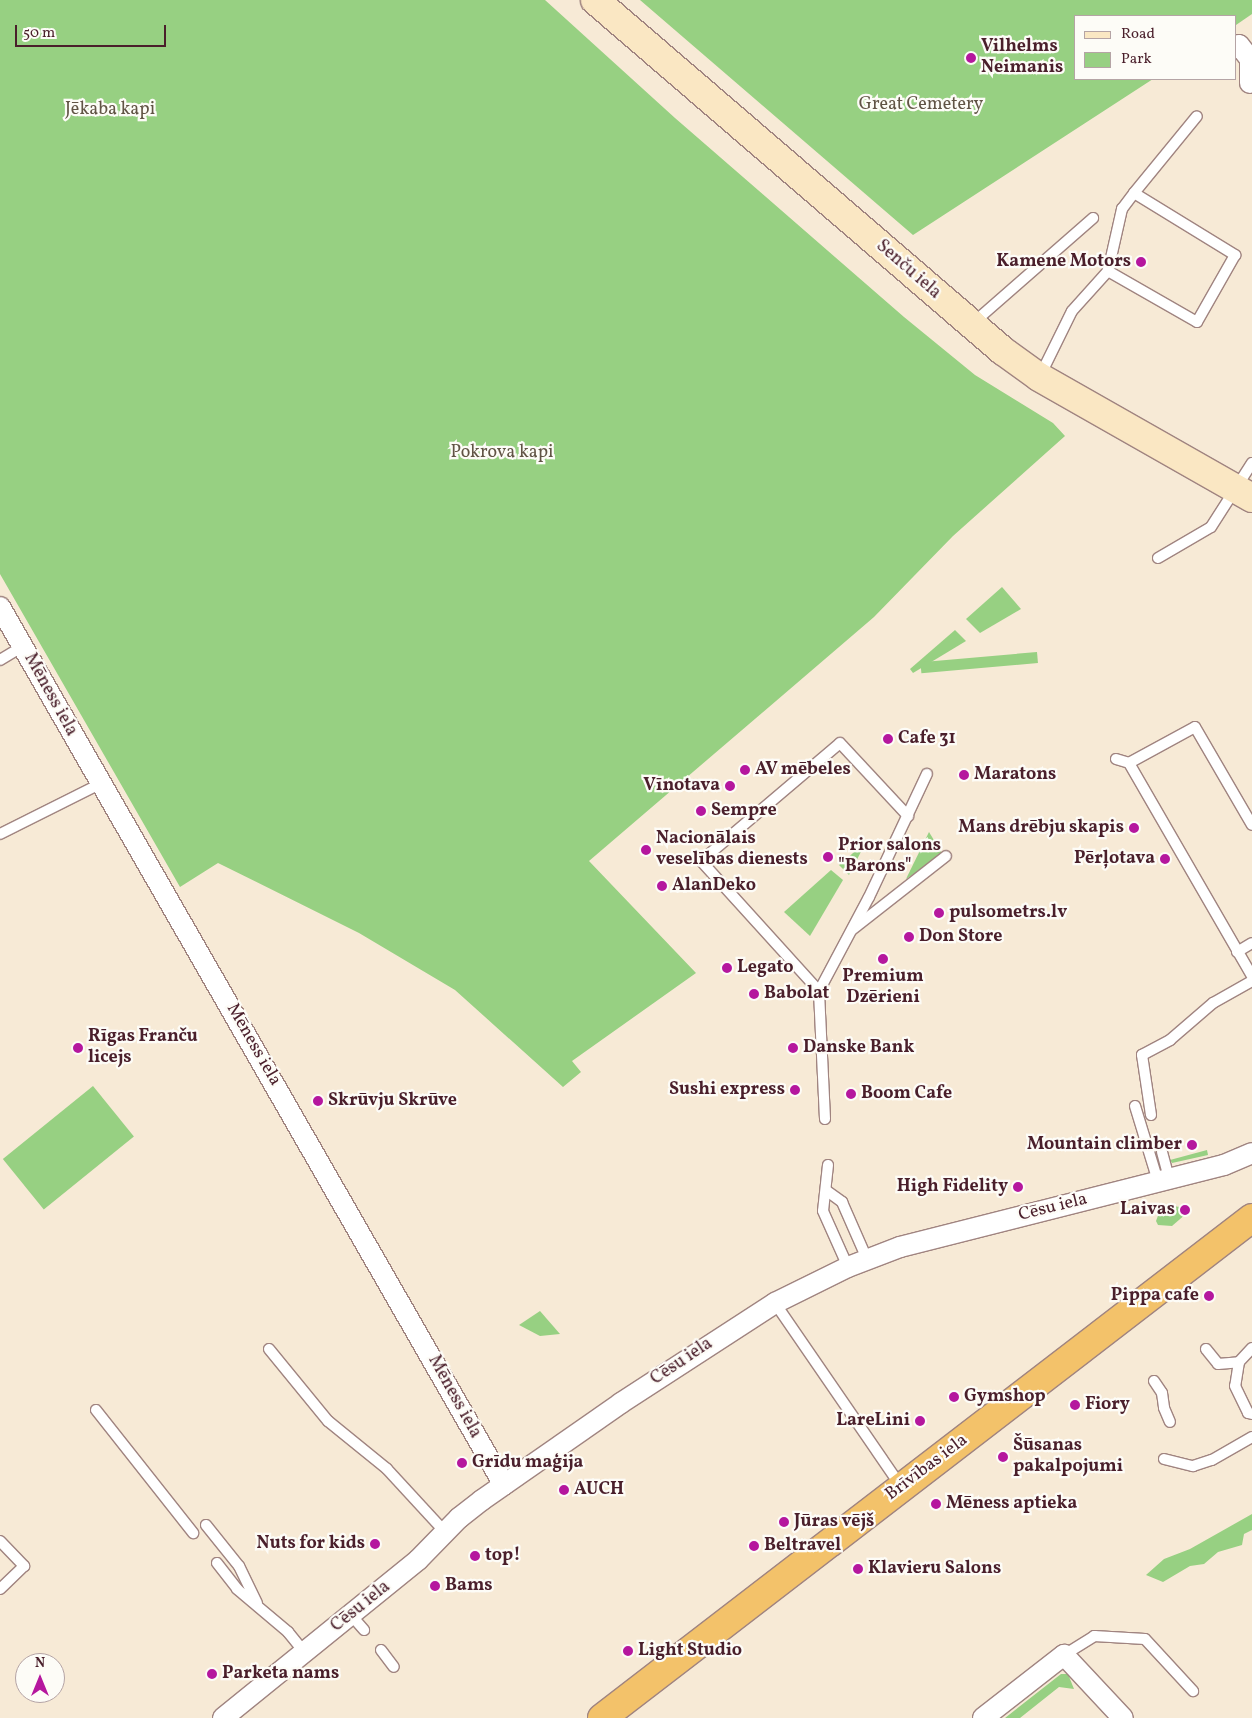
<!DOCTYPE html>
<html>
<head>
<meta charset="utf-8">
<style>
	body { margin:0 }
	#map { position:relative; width:1252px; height:1718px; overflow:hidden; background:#f7ead6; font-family:Vollkorn,serif }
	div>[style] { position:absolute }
	.green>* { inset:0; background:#97d082; transform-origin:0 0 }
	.roads { filter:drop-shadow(1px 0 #a08480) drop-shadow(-1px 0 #a08480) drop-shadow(0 1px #a08480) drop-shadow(0 -1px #a08480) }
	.lane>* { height:10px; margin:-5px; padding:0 5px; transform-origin:5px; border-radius:5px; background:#fff }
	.street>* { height:20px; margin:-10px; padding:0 10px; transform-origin:10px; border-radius:10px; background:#fff }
	.secondary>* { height:28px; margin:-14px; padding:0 14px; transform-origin:14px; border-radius:14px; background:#fae7c3 }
	.highway>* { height:28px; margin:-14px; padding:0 14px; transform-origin:14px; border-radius:14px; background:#f3c26a }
	.dots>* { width:14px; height:14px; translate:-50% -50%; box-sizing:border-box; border:2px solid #fdfcf7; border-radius:50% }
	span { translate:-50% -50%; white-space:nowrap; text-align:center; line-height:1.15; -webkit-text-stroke:4.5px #fdfcf7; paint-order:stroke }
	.poi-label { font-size:18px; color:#4a1f2b; font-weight:700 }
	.left { translate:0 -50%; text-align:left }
	.right { translate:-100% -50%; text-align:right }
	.park-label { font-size:18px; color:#615445 }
	.street-label { font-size:18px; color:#4a1f2b }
	.legend { position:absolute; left:1074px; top:15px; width:162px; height:65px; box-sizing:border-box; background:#fdfcf7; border:1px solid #b5a4a5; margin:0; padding:6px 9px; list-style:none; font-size:15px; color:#4a1f2b }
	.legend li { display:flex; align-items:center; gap:10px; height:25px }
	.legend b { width:25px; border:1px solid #b5a4a5 }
	.north { position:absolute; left:15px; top:1653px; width:50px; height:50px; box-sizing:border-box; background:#fdfcf7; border:1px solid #b5a4a5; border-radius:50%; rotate:0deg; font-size:14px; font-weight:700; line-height:20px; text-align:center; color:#4a1f2b }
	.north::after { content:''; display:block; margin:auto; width:18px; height:22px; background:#b5179e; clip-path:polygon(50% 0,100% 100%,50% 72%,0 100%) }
	.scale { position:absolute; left:15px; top:25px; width:151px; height:22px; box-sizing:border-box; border:2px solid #4a1f2b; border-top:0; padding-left:6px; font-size:15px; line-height:18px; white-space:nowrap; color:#4a1f2b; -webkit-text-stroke:4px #fdfcf7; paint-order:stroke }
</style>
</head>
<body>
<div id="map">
	<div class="green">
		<div style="clip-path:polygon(0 0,545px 0,675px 118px,904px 317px,975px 375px,1053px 423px,1065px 436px,953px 536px,874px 617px,589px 861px,696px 973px,572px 1061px,581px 1072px,563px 1087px,455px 990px,359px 933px,218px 863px,180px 887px,0 574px)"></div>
		<div style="clip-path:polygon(640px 0,1252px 0,1252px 14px,1236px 25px,1236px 16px,1076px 16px,1076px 79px,1153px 79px,913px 235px)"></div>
		<div style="clip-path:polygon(1002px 587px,1021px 609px,980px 633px,966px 619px)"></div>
		<div style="clip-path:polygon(955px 630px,966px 641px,913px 673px,910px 669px)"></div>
		<div style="left:1037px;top:652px;width:11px;height:117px;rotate:85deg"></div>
		<div style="clip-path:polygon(929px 832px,943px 855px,906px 879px)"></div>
		<div style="clip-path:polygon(866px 842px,849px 875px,839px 865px)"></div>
		<div style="clip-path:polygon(831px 870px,843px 880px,810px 936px,784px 912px)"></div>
		<div style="left:93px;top:1086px;width:65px;height:116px;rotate:51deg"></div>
		<div style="clip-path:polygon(1207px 1150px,1208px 1155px,1172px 1163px,1170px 1160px)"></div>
		<div style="clip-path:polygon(1173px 1206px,1187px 1208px,1187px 1213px,1172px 1226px,1158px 1225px,1156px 1221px,1159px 1213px)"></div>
		<div style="clip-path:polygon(540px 1311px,560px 1334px,540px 1336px,519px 1325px)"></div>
		<div style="clip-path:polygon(1252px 1514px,1252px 1530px,1244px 1534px,1242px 1545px,1218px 1552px,1204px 1564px,1190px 1566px,1163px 1582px,1146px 1575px,1164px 1559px,1190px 1549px)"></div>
		<div style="clip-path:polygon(1061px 1674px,1068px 1674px,1074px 1689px,1059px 1687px,1020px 1718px,1005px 1718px)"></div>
	</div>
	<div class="roads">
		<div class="lane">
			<div style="left:1134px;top:193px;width:119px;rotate:31.5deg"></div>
			<div style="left:1235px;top:255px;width:77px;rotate:119.6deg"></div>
			<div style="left:1197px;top:322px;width:103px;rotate:-150.2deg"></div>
			<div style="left:1108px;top:271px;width:64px;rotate:-77.3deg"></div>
			<div style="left:1122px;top:209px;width:20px;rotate:-53deg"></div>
			<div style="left:1134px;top:193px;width:99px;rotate:-50.7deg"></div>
			<div style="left:972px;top:324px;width:161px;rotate:-41.2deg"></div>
			<div style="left:1040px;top:376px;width:72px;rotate:-63.8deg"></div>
			<div style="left:1072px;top:311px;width:54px;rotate:-48deg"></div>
			<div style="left:1158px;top:558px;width:61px;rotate:-30.3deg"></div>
			<div style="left:1211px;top:527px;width:76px;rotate:-57.4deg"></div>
			<div style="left:0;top:660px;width:27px;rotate:-31deg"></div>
			<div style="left:1116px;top:759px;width:14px;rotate:17deg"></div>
			<div style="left:1129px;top:763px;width:246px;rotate:60deg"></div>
			<div style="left:1129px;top:763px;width:75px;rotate:-28.6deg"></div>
			<div style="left:1195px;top:727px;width:113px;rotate:59.8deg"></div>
			<div style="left:0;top:834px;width:112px;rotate:-26.6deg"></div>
			<div style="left:853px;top:929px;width:118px;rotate:-38.1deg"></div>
			<div style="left:1237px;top:952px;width:17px;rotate:-31deg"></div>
			<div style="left:819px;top:991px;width:176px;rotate:-132.2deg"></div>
			<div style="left:701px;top:861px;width:182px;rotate:-40.3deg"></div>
			<div style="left:840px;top:743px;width:100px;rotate:47deg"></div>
			<div style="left:1135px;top:1106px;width:78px;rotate:73deg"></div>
			<div style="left:1151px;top:1115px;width:61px;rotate:-98.5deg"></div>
			<div style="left:1142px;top:1055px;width:32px;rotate:-28deg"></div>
			<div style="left:1170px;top:1040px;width:57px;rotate:-40.7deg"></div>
			<div style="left:1213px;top:1003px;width:45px;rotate:-29.4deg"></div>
			<div style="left:825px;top:1119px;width:128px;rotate:-92.7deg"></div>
			<div style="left:819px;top:991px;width:106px;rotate:-62deg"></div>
			<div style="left:869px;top:897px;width:136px;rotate:-64.8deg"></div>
			<div style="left:1162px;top:1152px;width:28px;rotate:75deg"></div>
			<div style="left:828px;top:1165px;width:46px;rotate:96.2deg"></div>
			<div style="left:823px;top:1211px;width:61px;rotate:65.9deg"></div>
			<div style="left:827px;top:1191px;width:19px;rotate:36deg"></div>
			<div style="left:842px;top:1202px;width:62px;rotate:66.3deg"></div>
			<div style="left:775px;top:1303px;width:222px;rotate:55.5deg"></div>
			<div style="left:1252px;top:1348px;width:19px;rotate:133deg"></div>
			<div style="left:1239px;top:1362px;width:24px;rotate:99deg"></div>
			<div style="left:1235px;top:1386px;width:30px;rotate:64deg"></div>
			<div style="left:1248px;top:1413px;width:4px;rotate:14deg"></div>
			<div style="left:269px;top:1349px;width:93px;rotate:50.7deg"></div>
			<div style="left:328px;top:1421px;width:76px;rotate:39.1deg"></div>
			<div style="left:387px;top:1469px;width:86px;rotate:47.4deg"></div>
			<div style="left:1206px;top:1349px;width:19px;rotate:51deg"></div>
			<div style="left:1218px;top:1364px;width:21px;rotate:-5deg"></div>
			<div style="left:1154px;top:1381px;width:14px;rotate:56deg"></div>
			<div style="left:1162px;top:1393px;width:15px;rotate:82deg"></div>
			<div style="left:1164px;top:1408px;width:15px;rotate:67deg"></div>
			<div style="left:96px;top:1410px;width:157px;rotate:51.7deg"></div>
			<div style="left:1164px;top:1459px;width:30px;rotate:14deg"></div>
			<div style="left:1193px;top:1466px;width:20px;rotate:-18deg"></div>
			<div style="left:1212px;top:1460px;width:46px;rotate:-29.9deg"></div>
			<div style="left:206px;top:1525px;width:53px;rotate:51.2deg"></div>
			<div style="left:239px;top:1566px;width:41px;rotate:64.1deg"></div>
			<div style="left:0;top:1541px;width:35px;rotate:46deg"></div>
			<div style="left:24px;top:1566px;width:33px;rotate:136deg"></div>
			<div style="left:217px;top:1563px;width:33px;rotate:52deg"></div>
			<div style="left:237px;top:1589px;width:67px;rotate:40.1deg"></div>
			<div style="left:288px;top:1632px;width:27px;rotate:51deg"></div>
			<div style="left:351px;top:1615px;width:20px;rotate:49deg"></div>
			<div style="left:381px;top:1650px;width:21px;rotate:53deg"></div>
			<div style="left:1064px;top:1655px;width:36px;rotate:-32deg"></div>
			<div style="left:1094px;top:1636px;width:51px;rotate:3.4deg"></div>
			<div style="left:1145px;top:1639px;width:71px;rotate:47.3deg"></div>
		</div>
		<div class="street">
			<div style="left:1236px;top:48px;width:4px;rotate:-45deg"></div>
			<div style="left:1239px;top:45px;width:18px;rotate:52deg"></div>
			<div style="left:1250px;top:59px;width:24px;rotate:90deg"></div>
			<div style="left:0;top:607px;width:1012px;rotate:60.14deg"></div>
			<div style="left:223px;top:1718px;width:251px;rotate:-39deg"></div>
			<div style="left:418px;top:1560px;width:59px;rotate:-45.7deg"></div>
			<div style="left:459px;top:1518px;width:29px;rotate:-38deg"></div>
			<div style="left:482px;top:1500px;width:169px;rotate:-34.9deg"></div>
			<div style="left:621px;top:1403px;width:184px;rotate:-33deg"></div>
			<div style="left:775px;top:1303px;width:81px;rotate:-26.3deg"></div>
			<div style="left:848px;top:1267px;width:56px;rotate:-21deg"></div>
			<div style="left:900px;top:1247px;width:334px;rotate:-14.2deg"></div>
			<div style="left:1224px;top:1165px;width:30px;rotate:-23deg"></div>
			<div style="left:983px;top:1718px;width:103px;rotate:-37.9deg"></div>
			<div style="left:1064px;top:1655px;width:86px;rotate:46.9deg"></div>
		</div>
		<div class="secondary">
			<div style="left:595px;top:0;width:538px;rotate:40.71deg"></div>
			<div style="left:1003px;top:351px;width:44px;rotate:35.8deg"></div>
			<div style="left:1039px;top:377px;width:245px;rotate:29.6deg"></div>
		</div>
		<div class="highway">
			<div style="left:602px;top:1718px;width:820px;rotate:-37.57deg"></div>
		</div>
	</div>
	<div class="dots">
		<div style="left:971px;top:58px;background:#b5179e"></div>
		<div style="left:1141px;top:262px;background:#b5179e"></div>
		<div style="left:888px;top:739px;background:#b5179e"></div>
		<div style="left:745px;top:770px;background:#b5179e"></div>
		<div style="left:964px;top:775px;background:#b5179e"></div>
		<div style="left:730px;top:786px;background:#b5179e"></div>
		<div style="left:701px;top:811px;background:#b5179e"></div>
		<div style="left:1134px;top:828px;background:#b5179e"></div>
		<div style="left:646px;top:850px;background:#b5179e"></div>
		<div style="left:828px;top:857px;background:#b5179e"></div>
		<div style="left:1165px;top:859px;background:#b5179e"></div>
		<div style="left:662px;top:886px;background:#b5179e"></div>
		<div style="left:939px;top:913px;background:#b5179e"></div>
		<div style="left:909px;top:937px;background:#b5179e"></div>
		<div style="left:883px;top:959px;background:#b5179e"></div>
		<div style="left:727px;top:968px;background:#b5179e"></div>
		<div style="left:754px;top:994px;background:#b5179e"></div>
		<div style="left:78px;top:1048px;background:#b5179e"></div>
		<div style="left:793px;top:1048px;background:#b5179e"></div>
		<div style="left:795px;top:1090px;background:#b5179e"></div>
		<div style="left:851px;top:1094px;background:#b5179e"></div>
		<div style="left:318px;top:1101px;background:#b5179e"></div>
		<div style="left:1192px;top:1145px;background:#b5179e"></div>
		<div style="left:1018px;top:1187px;background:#b5179e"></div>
		<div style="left:1185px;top:1210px;background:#b5179e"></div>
		<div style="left:1209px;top:1296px;background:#b5179e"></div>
		<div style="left:954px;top:1397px;background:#b5179e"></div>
		<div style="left:1075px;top:1405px;background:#b5179e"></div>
		<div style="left:920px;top:1421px;background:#b5179e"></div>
		<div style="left:1003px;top:1457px;background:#b5179e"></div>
		<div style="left:462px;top:1463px;background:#b5179e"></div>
		<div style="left:564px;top:1490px;background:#b5179e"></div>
		<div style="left:936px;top:1504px;background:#b5179e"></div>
		<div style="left:784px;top:1522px;background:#b5179e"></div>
		<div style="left:375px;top:1544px;background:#b5179e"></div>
		<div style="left:754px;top:1546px;background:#b5179e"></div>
		<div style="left:475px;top:1556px;background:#b5179e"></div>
		<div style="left:858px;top:1569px;background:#b5179e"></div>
		<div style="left:435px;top:1586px;background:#b5179e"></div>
		<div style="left:628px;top:1651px;background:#b5179e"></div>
		<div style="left:212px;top:1674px;background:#b5179e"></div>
	</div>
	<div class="poi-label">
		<span class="left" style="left:981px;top:58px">Vilhelms<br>Neimanis</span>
		<span class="right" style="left:1131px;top:262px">Kamene Motors</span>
		<span class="left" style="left:898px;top:739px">Cafe 31</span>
		<span class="left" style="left:755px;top:770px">AV mēbeles</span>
		<span class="left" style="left:974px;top:775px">Maratons</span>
		<span class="right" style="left:720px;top:786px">Vīnotava</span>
		<span class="left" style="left:711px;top:811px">Sempre</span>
		<span class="right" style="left:1124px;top:828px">Mans drēbju skapis</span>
		<span class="left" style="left:656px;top:850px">Nacionālais<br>veselības dienests</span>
		<span class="left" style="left:838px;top:857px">Prior salons<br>"Barons"</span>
		<span class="right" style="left:1155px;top:859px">Pērļotava</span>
		<span class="left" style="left:672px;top:886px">AlanDeko</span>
		<span class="left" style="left:949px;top:913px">pulsometrs.lv</span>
		<span class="left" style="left:919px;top:937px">Don Store</span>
		<span class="left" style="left:737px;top:968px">Legato</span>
		<span style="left:883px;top:988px">Premium<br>Dzērieni</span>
		<span class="left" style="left:764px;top:994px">Babolat</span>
		<span class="left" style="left:88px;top:1048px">Rīgas Franču<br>licejs</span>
		<span class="left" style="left:803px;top:1048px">Danske Bank</span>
		<span class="right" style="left:785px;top:1090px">Sushi express</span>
		<span class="left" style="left:861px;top:1094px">Boom Cafe</span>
		<span class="left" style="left:328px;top:1101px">Skrūvju Skrūve</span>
		<span class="right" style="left:1182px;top:1145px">Mountain climber</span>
		<span class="right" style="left:1008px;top:1187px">High Fidelity</span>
		<span class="right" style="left:1175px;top:1210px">Laivas</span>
		<span class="right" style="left:1199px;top:1296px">Pippa cafe</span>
		<span class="left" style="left:964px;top:1397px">Gymshop</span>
		<span class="left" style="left:1085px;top:1405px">Fiory</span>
		<span class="right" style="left:910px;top:1421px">LareLini</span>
		<span class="left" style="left:1013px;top:1457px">Šūsanas<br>pakalpojumi</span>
		<span class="left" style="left:472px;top:1463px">Grīdu maģija</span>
		<span class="left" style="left:574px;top:1490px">AUCH</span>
		<span class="left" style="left:946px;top:1504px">Mēness aptieka</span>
		<span class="left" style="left:794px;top:1522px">Jūras vējš</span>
		<span class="right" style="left:365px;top:1544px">Nuts for kids</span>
		<span class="left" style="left:764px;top:1546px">Beltravel</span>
		<span class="left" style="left:485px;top:1556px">top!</span>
		<span class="left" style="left:868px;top:1569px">Klavieru Salons</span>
		<span class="left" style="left:445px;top:1586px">Bams</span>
		<span class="left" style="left:638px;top:1651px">Light Studio</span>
		<span class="left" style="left:222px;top:1674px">Parketa nams</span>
	</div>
	<div class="park-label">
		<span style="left:921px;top:105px">Great Cemetery</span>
		<span style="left:110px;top:110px">Jēkaba kapi</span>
		<span style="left:502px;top:453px">Pokrova kapi</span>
	</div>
	<div class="street-label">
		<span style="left:908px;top:270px;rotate:41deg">Senču iela</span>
		<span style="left:50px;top:695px;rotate:61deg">Mēness iela</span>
		<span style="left:253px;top:1045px;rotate:60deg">Mēness iela</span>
		<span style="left:1053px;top:1208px;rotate:-14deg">Cēsu iela</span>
		<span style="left:682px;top:1362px;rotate:-34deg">Cēsu iela</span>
		<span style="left:454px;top:1397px;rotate:61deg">Mēness iela</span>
		<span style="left:927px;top:1468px;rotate:-37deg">Brīvības iela</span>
		<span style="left:361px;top:1607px;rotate:-39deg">Cēsu iela</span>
	</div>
	<ul class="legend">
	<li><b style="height:6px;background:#fae7c3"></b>Road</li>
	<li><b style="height:14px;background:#97d082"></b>Park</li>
	</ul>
	<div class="north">N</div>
	<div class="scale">50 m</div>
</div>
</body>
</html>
